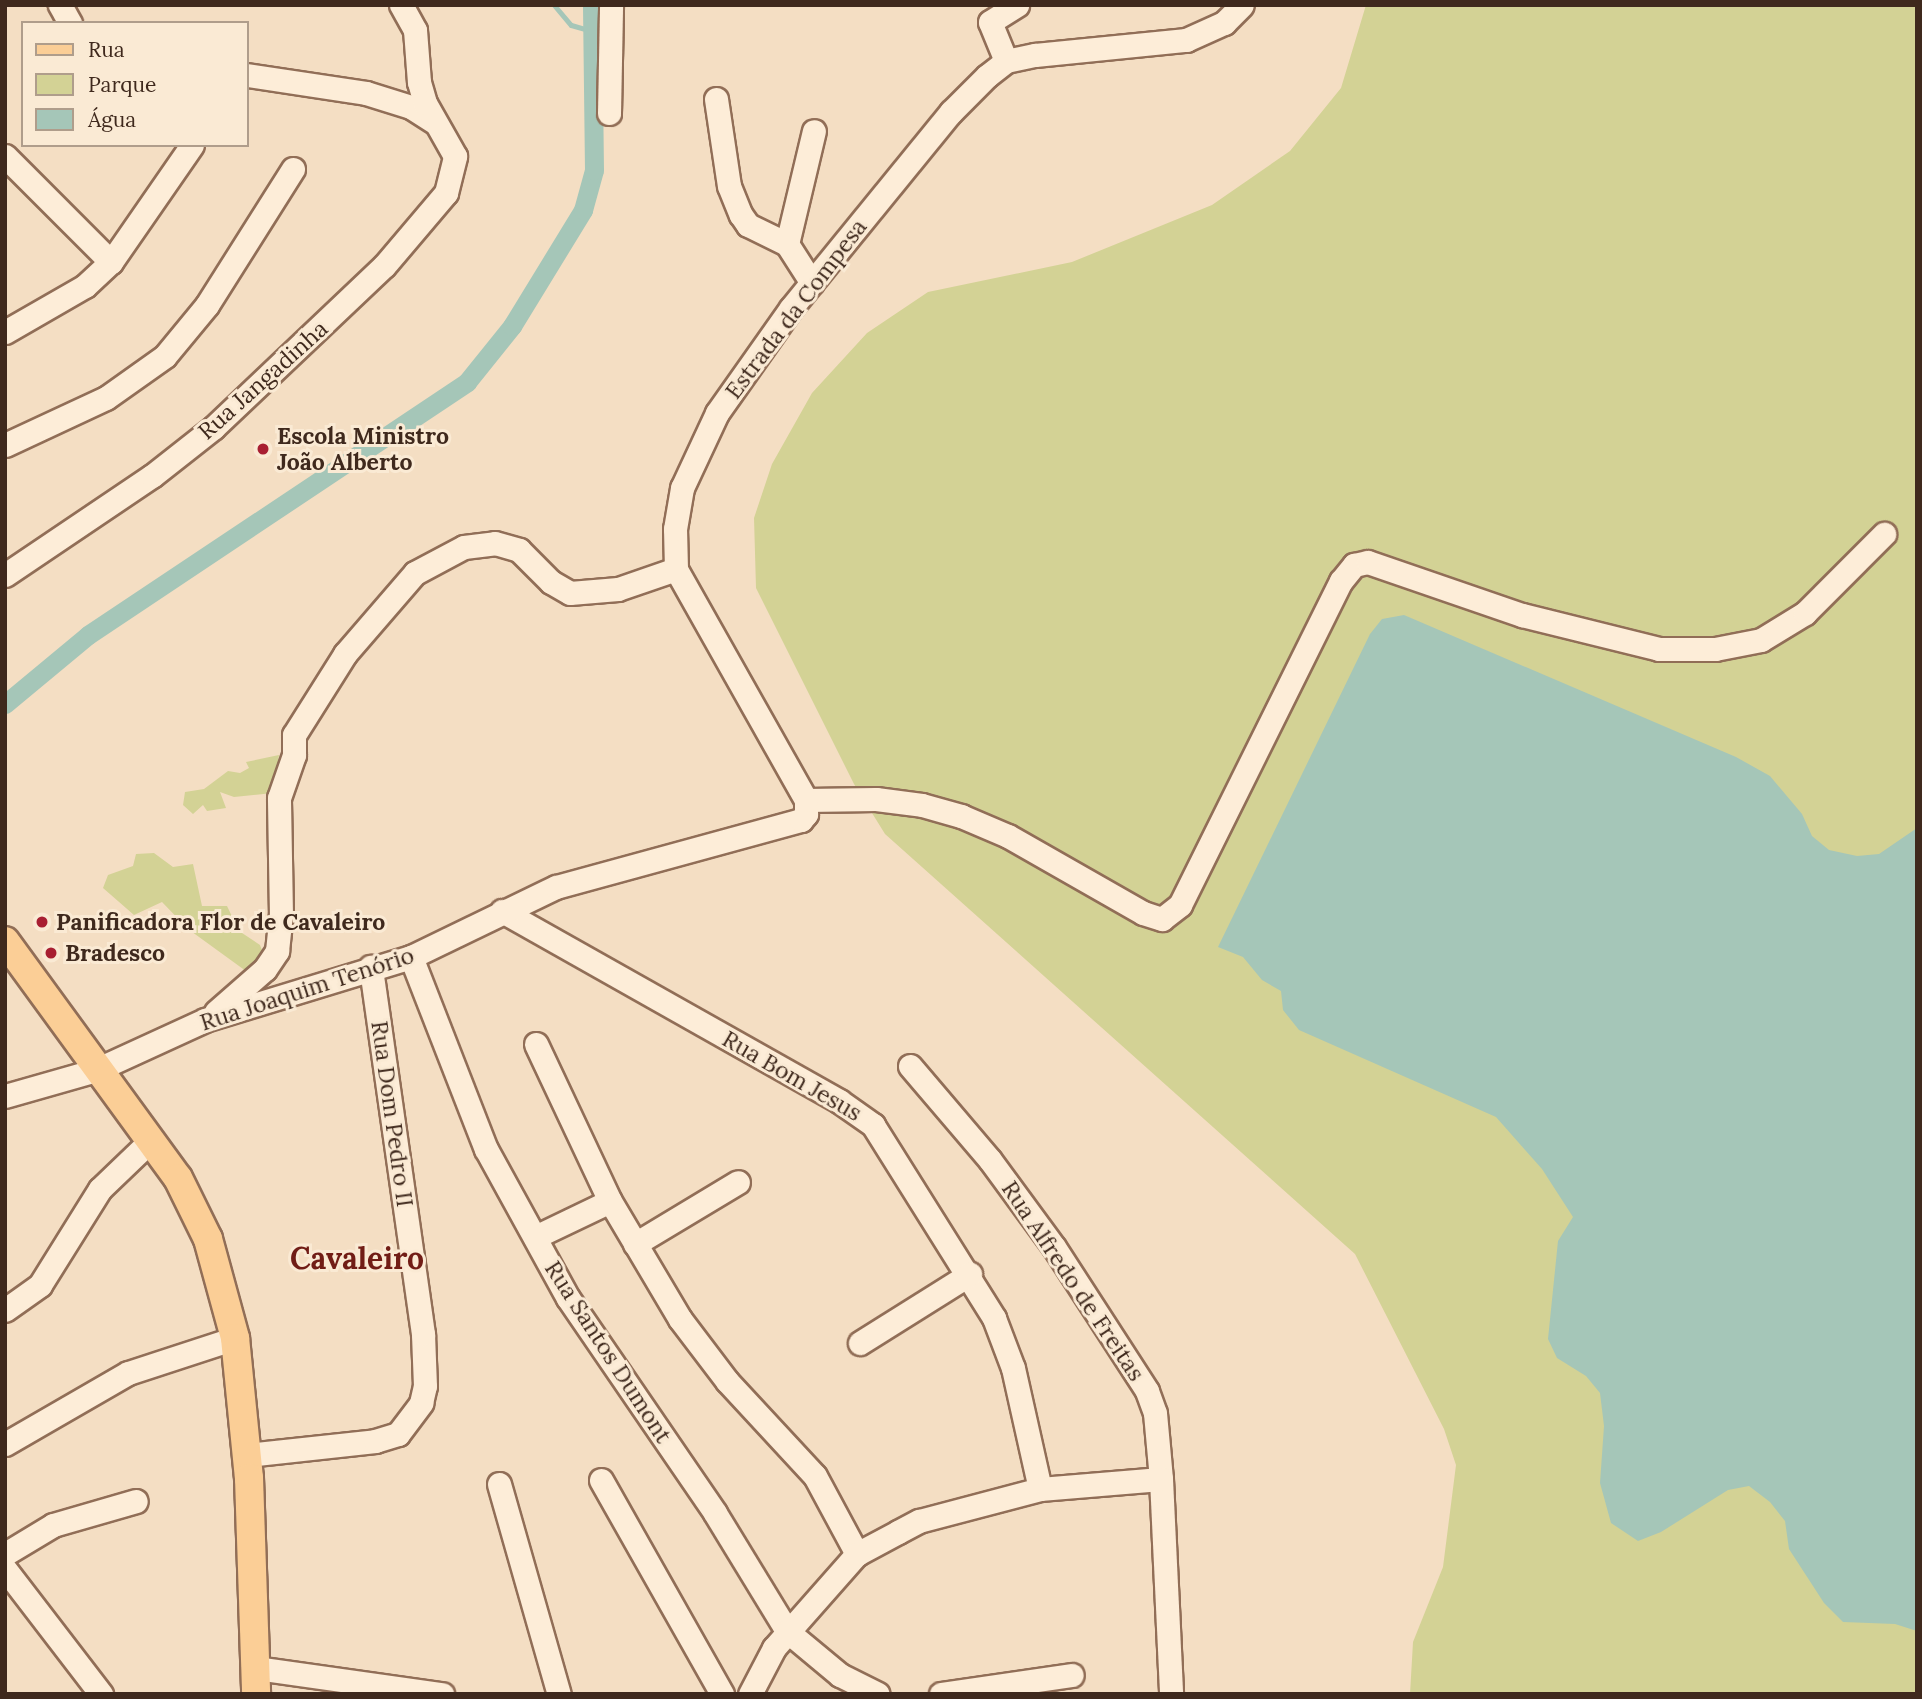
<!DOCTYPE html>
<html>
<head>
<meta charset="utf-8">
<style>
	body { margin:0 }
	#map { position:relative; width:1922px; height:1699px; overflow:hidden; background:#f4dec3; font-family:Lora,serif }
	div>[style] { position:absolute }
	.green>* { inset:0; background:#d3d295 }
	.water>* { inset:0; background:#a5c6b8 }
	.stream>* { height:5px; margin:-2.5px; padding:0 2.5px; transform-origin:2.5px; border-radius:2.5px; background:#a5c6b8 }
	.canal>* { height:19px; margin:-9.5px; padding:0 9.5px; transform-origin:9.5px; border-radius:9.5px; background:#a5c6b8 }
	.roads { filter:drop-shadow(2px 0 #916e57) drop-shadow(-2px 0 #916e57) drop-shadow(0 2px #916e57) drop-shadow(0 -2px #916e57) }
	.minor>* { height:23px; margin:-11.5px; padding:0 11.5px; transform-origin:11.5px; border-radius:11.5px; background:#fdedd8 }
	.major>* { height:28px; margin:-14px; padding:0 14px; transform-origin:14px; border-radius:14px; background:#fbce96 }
	.dots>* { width:19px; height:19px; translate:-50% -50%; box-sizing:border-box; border:4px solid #faead4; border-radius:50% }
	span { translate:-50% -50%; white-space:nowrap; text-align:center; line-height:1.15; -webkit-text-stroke:6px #faead4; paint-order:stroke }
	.street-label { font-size:23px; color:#3f291d }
	.poi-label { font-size:23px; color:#3f291d; font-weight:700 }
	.left { translate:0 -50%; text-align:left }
	.district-label { font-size:30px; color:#711d16; font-weight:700 }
	.frame { position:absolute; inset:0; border:7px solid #3f291d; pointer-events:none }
	.legend { position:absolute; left:21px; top:21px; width:228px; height:126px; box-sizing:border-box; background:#faead4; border:2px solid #af9d8b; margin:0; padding:9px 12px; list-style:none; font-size:21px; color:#3f291d }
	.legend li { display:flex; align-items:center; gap:14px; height:35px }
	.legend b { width:35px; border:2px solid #af9d8b }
</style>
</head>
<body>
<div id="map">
	<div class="green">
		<div style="clip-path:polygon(1366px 5px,1917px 5px,1917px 1694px,1410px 1694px,1413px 1642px,1443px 1567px,1456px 1465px,1444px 1429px,1355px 1254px,885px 834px,854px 784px,756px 588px,754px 518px,772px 464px,812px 393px,867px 333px,928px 292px,1072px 262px,1212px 205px,1290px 151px,1341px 88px)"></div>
		<div style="clip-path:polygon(279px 755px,273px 793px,234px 797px,220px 792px,226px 808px,207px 811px,203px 805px,193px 814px,183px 805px,185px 792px,204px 789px,228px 771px,240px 773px,249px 768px,246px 762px)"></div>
		<div style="clip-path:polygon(154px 853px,173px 867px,193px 864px,202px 906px,227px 906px,239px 931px,260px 945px,263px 953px,250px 974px,188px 929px,162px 902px,134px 915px,103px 888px,108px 875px,133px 866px,136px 854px)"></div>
	</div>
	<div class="water">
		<div style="clip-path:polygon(1404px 615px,1736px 757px,1770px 776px,1802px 814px,1812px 836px,1829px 850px,1857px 856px,1879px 854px,1917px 828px,1917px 1631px,1895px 1624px,1843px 1622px,1824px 1603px,1789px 1549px,1785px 1521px,1770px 1502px,1749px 1486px,1728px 1490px,1661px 1532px,1638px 1541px,1611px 1523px,1600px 1483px,1604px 1426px,1600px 1393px,1586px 1376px,1557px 1358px,1548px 1339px,1558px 1241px,1573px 1217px,1542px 1169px,1496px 1117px,1299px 1030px,1283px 1010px,1281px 991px,1262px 980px,1243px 957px,1218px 947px,1370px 634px,1382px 619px)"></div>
	</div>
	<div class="stream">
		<div style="left:554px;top:5px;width:26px;rotate:50deg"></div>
		<div style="left:571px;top:25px;width:22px;rotate:16deg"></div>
	</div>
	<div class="canal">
		<div style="left:5px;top:704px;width:108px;rotate:-39.7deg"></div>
		<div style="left:88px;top:635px;width:456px;rotate:-33.7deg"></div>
		<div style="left:467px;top:382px;width:72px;rotate:-51.2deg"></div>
		<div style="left:512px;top:326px;width:136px;rotate:-58.5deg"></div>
		<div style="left:583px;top:210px;width:41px;rotate:-74.6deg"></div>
		<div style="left:594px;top:170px;width:165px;rotate:-90.7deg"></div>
	</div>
	<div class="roads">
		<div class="minor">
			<div style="left:60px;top:5px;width:21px;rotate:61deg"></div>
			<div style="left:1006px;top:61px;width:42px;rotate:-112.3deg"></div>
			<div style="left:990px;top:22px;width:32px;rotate:-32deg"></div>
			<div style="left:247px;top:75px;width:120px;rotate:8.6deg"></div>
			<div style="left:366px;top:93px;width:47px;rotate:17.3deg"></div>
			<div style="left:411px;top:107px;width:27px;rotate:33deg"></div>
			<div style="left:716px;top:99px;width:88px;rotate:81.5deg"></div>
			<div style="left:729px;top:186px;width:31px;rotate:68deg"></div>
			<div style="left:741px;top:215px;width:12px;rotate:55deg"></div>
			<div style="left:748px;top:225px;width:43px;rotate:26deg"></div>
			<div style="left:787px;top:244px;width:46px;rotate:57.3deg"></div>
			<div style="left:609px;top:113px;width:108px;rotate:-88.9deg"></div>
			<div style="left:5px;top:156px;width:150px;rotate:45deg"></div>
			<div style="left:787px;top:244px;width:116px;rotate:-76.6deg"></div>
			<div style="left:5px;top:332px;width:92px;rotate:-29.9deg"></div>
			<div style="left:85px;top:286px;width:35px;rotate:-43deg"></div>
			<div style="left:111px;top:262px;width:142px;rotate:-55.3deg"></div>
			<div style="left:5px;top:445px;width:111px;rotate:-25deg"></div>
			<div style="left:106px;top:398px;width:72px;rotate:-35.4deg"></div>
			<div style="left:165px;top:356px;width:66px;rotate:-50.5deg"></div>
			<div style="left:207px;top:305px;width:161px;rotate:-57.7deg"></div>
			<div style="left:5px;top:575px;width:177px;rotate:-34deg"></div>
			<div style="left:152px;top:476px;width:78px;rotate:-38.2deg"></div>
			<div style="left:213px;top:428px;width:236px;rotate:-43.5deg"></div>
			<div style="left:384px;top:266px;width:96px;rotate:-49.7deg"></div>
			<div style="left:446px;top:193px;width:38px;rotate:-76deg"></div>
			<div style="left:455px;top:156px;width:61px;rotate:-119.5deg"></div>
			<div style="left:425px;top:103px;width:22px;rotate:-106deg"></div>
			<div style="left:419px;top:82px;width:52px;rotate:-94.4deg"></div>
			<div style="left:415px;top:30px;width:29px;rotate:-119deg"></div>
			<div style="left:806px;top:800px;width:70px;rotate:-0.8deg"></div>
			<div style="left:876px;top:799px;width:46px;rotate:7.4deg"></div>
			<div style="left:922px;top:805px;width:41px;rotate:15.8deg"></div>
			<div style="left:961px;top:816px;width:51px;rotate:23.1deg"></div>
			<div style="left:1008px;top:836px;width:155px;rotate:29.7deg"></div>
			<div style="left:1143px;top:913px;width:20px;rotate:18deg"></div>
			<div style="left:1162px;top:919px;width:23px;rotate:-38deg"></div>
			<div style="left:1180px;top:905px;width:362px;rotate:-63.6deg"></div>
			<div style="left:1341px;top:581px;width:21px;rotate:-51deg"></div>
			<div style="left:1354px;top:565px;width:14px;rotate:-12deg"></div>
			<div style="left:1368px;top:562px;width:163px;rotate:19deg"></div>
			<div style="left:1522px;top:615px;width:141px;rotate:13.9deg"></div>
			<div style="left:1659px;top:649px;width:56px"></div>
			<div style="left:1715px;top:649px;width:47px;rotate:-11.1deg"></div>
			<div style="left:1761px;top:640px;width:52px;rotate:-31.5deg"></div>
			<div style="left:1805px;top:613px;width:112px;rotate:-45deg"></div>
			<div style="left:502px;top:911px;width:387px;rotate:29.4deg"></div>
			<div style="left:839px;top:1101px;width:42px;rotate:35.2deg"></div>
			<div style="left:873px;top:1125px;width:228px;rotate:57.9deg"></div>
			<div style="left:994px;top:1318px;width:53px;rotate:69.2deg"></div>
			<div style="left:1013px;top:1368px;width:124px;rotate:77.4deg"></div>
			<div style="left:411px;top:957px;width:206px;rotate:68.7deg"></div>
			<div style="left:486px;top:1149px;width:170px;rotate:61.2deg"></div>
			<div style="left:568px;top:1298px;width:260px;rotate:55.6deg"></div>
			<div style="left:715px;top:1513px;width:138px;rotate:58.6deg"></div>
			<div style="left:787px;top:1631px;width:69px;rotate:39.7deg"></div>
			<div style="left:840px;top:1675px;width:42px;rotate:26.6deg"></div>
			<div style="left:216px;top:1012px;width:65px;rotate:-41.3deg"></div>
			<div style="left:265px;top:969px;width:22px;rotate:-56deg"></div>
			<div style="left:277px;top:951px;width:36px;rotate:-84deg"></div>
			<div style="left:281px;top:915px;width:117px;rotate:-91deg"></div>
			<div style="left:279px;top:798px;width:46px;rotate:-70.8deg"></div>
			<div style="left:294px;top:755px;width:20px;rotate:-90deg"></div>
			<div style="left:294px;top:735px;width:96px;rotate:-57.8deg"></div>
			<div style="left:345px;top:654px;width:107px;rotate:-49.2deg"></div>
			<div style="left:415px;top:573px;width:55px;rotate:-28deg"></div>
			<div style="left:464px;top:547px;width:31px;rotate:-7deg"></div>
			<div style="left:495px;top:543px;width:25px;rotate:16deg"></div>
			<div style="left:519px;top:550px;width:45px;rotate:45deg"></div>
			<div style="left:551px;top:582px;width:22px;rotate:30deg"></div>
			<div style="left:570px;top:593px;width:48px;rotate:-4.8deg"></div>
			<div style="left:618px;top:589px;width:61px;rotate:-19deg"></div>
			<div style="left:536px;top:1044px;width:174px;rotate:64.8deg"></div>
			<div style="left:610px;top:1201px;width:137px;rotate:59.3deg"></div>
			<div style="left:680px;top:1319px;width:78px;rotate:52.8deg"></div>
			<div style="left:727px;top:1381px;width:129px;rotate:47.2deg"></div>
			<div style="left:815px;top:1476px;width:89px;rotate:61.7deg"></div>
			<div style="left:910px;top:1066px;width:123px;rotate:49.6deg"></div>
			<div style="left:990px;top:1160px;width:108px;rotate:53.7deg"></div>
			<div style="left:1054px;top:1247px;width:171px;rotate:57.1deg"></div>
			<div style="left:1147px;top:1391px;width:23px;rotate:70deg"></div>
			<div style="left:1155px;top:1413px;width:66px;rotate:84.8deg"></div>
			<div style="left:1161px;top:1479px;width:215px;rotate:87.3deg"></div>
			<div style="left:5px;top:1096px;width:95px;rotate:-15.9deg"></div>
			<div style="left:96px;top:1070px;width:120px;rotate:-24.6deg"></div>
			<div style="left:205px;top:1020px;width:215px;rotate:-17deg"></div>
			<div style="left:411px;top:957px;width:161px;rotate:-25.8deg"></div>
			<div style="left:556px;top:887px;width:254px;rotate:-15.3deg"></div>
			<div style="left:801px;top:820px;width:8px;rotate:-50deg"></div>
			<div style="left:806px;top:814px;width:14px;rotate:-90deg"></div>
			<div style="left:806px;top:800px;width:265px;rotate:-119.4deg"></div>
			<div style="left:676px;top:569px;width:40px;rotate:-91.4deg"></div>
			<div style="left:675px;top:529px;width:42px;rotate:-80.3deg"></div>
			<div style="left:682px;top:488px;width:83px;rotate:-65deg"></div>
			<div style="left:717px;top:413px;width:128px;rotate:-54.8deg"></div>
			<div style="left:791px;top:308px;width:253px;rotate:-50.8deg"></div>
			<div style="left:951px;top:112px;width:51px;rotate:-45deg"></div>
			<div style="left:987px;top:76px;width:24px;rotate:-38deg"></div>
			<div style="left:1006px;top:61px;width:30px;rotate:-12deg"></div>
			<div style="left:1035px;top:55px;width:152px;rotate:-5.7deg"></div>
			<div style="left:1186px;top:40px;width:42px;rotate:-24.1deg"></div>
			<div style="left:1224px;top:23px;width:25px;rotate:-45deg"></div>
			<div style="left:535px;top:1237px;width:83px;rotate:-25.6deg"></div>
			<div style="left:635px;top:1244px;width:120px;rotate:-31deg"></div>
			<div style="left:5px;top:1310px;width:43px;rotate:-35.5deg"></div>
			<div style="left:40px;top:1285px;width:113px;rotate:-58deg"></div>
			<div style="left:100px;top:1189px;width:69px;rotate:-43.8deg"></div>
			<div style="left:860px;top:1343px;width:130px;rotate:-32.1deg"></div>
			<div style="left:5px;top:1444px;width:142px;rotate:-30deg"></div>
			<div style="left:128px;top:1373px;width:113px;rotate:-18.1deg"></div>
			<div style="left:247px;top:1455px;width:129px;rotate:-6.2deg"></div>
			<div style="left:375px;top:1441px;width:24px;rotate:-17deg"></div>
			<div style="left:398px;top:1434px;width:39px;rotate:-53deg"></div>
			<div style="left:421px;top:1403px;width:17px;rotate:-77deg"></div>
			<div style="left:425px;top:1386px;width:52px;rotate:-92.2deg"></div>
			<div style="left:423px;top:1334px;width:371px;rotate:-98.1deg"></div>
			<div style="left:601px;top:1480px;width:246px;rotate:60.5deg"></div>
			<div style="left:499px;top:1484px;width:218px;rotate:74.1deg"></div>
			<div style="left:5px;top:1554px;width:56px;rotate:-31.1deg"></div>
			<div style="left:53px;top:1525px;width:86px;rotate:-16.1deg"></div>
			<div style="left:5px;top:1569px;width:158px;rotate:52.5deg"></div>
			<div style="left:256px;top:1668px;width:188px;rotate:8deg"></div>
			<div style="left:750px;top:1694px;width:52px;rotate:-62.4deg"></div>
			<div style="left:774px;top:1648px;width:125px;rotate:-48.6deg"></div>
			<div style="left:857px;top:1554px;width:47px;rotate:-28.2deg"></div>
			<div style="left:898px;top:1532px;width:24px;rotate:-28deg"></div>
			<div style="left:919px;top:1521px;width:125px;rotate:-14.8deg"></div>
			<div style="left:1040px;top:1489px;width:121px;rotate:-4.7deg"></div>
			<div style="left:941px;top:1694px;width:132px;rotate:-8.3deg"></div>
		</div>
		<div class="major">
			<div style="left:5px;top:941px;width:293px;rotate:53.9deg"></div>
			<div style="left:178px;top:1178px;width:68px;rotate:63.8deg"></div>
			<div style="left:208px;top:1239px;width:103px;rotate:74.7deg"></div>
			<div style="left:235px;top:1338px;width:141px;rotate:84.3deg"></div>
			<div style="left:249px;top:1478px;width:216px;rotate:88.1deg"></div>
		</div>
	</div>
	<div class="dots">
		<div style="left:263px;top:449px;background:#a81f32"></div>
		<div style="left:42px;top:922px;background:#a81f32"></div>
		<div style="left:51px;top:953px;background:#a81f32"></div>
	</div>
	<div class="street-label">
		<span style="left:796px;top:309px;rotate:-53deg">Estrada da Compesa</span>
		<span style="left:263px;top:380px;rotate:-42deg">Rua Jangadinha</span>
		<span style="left:307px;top:989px;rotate:-18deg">Rua Joaquim Tenório</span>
		<span style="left:792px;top:1076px;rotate:30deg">Rua Bom Jesus</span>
		<span style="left:392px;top:1114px;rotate:82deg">Rua Dom Pedro II</span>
		<span style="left:1073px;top:1281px;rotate:56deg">Rua Alfredo de Freitas</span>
		<span style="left:608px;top:1352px;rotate:57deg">Rua Santos Dumont</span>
	</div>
	<div class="poi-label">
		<span class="left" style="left:277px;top:449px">Escola Ministro<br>João Alberto</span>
		<span class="left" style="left:56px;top:922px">Panificadora Flor de Cavaleiro</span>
		<span class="left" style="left:65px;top:953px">Bradesco</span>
	</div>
	<div class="district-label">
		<span style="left:357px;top:1258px">Cavaleiro</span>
	</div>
	<div class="frame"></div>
	<ul class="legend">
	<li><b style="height:9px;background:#fbce96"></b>Rua</li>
	<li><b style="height:19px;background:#d3d295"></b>Parque</li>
	<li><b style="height:19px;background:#a5c6b8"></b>Água</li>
	</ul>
</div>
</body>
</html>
